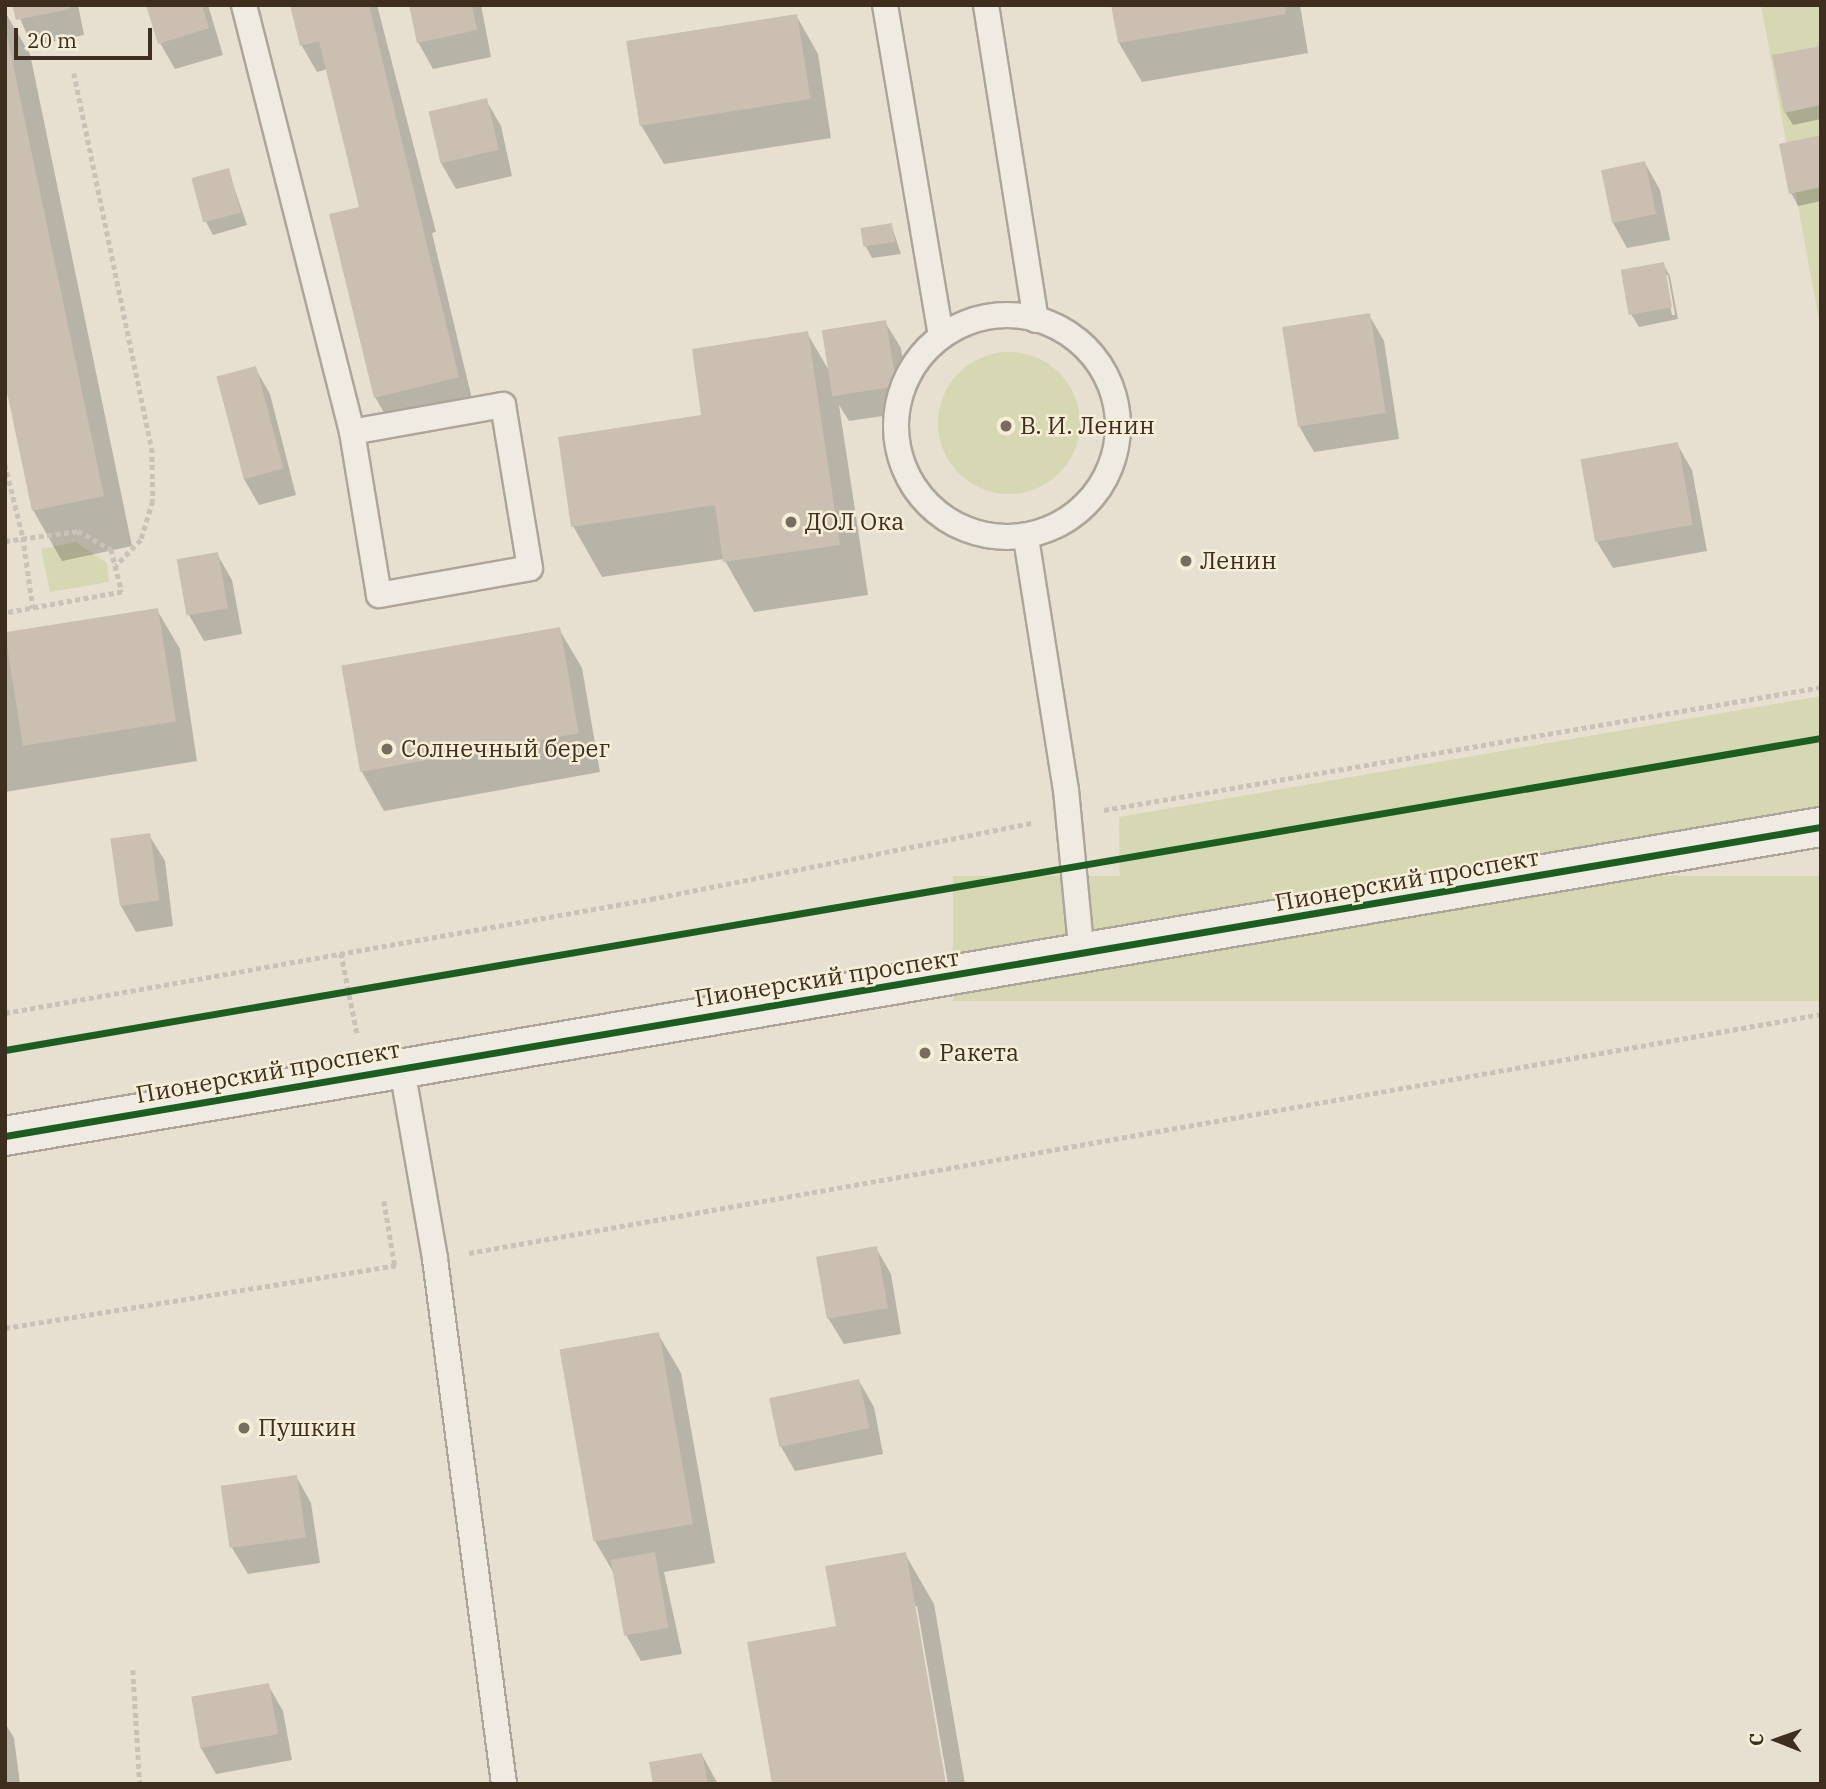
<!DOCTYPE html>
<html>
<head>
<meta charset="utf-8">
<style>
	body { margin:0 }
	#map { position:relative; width:1826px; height:1789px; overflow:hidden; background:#e7e0d1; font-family:"IBM Plex Serif",serif }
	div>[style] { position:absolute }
	.green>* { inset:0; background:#d6d7b3; transform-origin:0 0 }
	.round { border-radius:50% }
	.shadow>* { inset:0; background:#0003 }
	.building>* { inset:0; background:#cbbfb2; transform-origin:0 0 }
	.path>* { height:4.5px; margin-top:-2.25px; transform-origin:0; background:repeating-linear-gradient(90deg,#c8c2b9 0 5px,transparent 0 8.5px) }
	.roads { filter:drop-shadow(2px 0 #ada599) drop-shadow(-2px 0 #ada599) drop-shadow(0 2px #ada599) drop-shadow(0 -2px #ada599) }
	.service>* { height:24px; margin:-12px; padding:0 12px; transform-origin:12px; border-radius:12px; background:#efebe3 }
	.service>.ring { margin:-12px; padding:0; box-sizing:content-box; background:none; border:24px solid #efebe3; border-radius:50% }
	.tertiary>* { height:38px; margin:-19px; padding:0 19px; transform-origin:19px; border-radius:19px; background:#efebe3 }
	.cycleway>* { height:7px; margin:-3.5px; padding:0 3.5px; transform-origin:3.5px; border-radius:3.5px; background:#1b5e20 }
	.dots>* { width:19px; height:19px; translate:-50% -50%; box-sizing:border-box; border:4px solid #f7eed8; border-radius:50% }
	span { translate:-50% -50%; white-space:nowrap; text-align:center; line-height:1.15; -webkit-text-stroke:5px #f7eed8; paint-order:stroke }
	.poi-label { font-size:24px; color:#3d2e20 }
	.left { translate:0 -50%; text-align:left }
	.street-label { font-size:24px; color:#3d2e20 }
	.frame { position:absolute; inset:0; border:7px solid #3d2e20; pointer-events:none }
	.north { position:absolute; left:1742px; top:1705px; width:70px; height:70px; -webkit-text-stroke:5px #f7eed8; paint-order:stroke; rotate:271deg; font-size:19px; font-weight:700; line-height:28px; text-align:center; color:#3d2e20 }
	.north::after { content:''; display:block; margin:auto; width:24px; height:32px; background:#3d2e20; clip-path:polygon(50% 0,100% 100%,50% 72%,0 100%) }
	.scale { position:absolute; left:14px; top:28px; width:138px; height:32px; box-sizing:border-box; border:4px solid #3d2e20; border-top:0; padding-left:9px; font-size:21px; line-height:24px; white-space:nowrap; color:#3d2e20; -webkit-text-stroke:5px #f7eed8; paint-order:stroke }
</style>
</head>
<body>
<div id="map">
	<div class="green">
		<div style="clip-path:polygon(1761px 5px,1821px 5px,1821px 331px)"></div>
		<div class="round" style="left:938px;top:352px;width:142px;height:142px"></div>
		<div style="clip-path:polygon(76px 542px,107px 563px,109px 582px,50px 592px,41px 549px)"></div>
		<div style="clip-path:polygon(1821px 696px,1821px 818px,1126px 926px,1120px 900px,1119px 817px)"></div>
		<div style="left:1821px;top:876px;width:125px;height:868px;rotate:90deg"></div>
	</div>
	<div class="shadow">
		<div style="clip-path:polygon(14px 5px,78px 5px,84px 35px,32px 46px)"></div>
		<div style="clip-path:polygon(148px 5px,208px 5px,223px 55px,175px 69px,160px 43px)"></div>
		<div style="clip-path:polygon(292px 5px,377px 5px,436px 232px,432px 233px,473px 403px,390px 423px,375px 397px,362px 208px,328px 69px,317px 72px,302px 46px)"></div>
		<div style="clip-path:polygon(411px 5px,481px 5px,491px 57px,433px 69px,418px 42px)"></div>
		<div style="clip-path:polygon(1113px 5px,1300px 5px,1308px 53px,1142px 82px,1119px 43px)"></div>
		<div style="clip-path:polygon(5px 12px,30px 54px,132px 546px,62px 561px,33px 510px,5px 375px)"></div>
		<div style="clip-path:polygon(796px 15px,818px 54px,831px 138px,664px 164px,641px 125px,628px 41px)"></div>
		<div style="clip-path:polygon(1821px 47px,1821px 119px,1793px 125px,1785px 112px)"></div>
		<div style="clip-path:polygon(486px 100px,501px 126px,512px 176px,456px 189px,441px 163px,430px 113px)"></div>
		<div style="clip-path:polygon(1821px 137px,1821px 201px,1798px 206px,1791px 193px)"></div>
		<div style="clip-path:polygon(1645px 163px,1660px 190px,1670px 240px,1627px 248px,1612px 221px)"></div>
		<div style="clip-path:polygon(228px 170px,247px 225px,213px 235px,206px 222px)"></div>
		<div style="clip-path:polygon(891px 224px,901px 254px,872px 258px,865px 245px)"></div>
		<div style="clip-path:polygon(evenodd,1663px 264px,1670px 276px,1678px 319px,1639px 327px,1631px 314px,1663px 264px,1664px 275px,1668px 275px,1675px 315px,1672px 315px,1664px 275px)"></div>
		<div style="clip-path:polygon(1369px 315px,1384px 341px,1399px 439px,1314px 452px,1299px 426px)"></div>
		<div style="clip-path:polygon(885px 322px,901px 348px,910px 412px,849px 421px,839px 405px,868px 595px,754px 612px,724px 559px,602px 577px,573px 526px,807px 333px,831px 374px)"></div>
		<div style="clip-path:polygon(255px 368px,270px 394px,296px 495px,259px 505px,244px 479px)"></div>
		<div style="clip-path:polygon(1677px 444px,1692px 470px,1707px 551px,1613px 568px,1597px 542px)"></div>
		<div style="clip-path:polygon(217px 554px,232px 580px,242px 634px,204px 641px,189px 615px)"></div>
		<div style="clip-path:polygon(157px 610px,180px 649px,197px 761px,5px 792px,5px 634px)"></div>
		<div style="clip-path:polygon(559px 629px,582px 668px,600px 772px,384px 811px,362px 772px,343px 668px)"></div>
		<div style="clip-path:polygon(149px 835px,165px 861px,173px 926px,136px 932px,121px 906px)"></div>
		<div style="clip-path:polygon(876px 1248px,891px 1274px,901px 1334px,844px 1344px,828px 1318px,818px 1259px)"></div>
		<div style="clip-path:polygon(658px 1334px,681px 1373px,715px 1563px,664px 1572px,682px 1654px,641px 1661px,626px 1635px,616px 1577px,595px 1541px)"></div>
		<div style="clip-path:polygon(859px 1381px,874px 1407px,883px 1454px,795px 1471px,780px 1445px,771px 1398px)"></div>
		<div style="clip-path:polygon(296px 1476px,311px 1503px,320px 1563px,248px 1574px,232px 1548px)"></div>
		<div style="clip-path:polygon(905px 1554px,934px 1604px,965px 1784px,948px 1784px,917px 1606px,838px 1628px)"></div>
		<div style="clip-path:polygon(268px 1685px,283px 1711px,292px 1760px,216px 1774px,201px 1748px)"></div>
		<div style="clip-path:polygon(5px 1723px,14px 1738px,20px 1784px,5px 1784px)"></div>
		<div style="clip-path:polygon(702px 1755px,718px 1784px,654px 1784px)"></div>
	</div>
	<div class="building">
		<div style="clip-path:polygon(12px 5px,70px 5px,70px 9px,16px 20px)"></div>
		<div style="clip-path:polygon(146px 5px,202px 5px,209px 28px,158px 44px)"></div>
		<div style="clip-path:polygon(290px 5px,369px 5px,459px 377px,374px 398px,329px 214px,359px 207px,319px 41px,300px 46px)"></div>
		<div style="clip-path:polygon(409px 5px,472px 5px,477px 30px,417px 43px)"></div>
		<div style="clip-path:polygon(1111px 5px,1285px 5px,1286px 14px,1118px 43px)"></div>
		<div style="left:797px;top:14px;width:86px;height:173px;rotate:81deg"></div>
		<div style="clip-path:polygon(5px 26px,104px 496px,32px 511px,5px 383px)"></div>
		<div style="clip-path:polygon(1821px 46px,1821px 105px,1784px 113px,1772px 55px)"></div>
		<div style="left:487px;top:98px;width:53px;height:60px;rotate:77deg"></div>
		<div style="clip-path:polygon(1821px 135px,1821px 187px,1789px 194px,1779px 144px)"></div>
		<div style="left:1645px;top:161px;width:54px;height:45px;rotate:78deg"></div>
		<div style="left:229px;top:168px;width:46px;height:39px;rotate:75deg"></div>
		<div style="left:892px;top:223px;width:19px;height:32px;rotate:81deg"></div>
		<div style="left:1664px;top:262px;width:46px;height:44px;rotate:80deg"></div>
		<div style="left:1370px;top:313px;width:101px;height:89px;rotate:81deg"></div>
		<div style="left:886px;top:320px;width:67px;height:65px;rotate:81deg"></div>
		<div style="clip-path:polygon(808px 331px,840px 545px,723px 562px,715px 505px,571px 527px,558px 437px,701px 415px,692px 349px)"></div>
		<div style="left:256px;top:366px;width:106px;height:41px;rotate:75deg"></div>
		<div style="left:1678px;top:442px;width:84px;height:99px;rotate:80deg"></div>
		<div style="left:218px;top:552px;width:57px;height:42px;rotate:80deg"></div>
		<div style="left:158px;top:608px;width:115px;height:155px;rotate:81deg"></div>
		<div style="left:560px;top:627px;width:108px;height:222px;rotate:80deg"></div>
		<div style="left:150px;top:833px;width:68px;height:40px;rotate:82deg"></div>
		<div style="left:877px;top:1246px;width:63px;height:62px;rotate:80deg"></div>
		<div style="left:659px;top:1332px;width:195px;height:101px;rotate:80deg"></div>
		<div style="left:859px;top:1379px;width:50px;height:92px;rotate:78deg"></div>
		<div style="left:297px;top:1475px;width:63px;height:77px;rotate:82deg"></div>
		<div style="left:655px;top:1552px;width:77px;height:45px;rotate:80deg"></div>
		<div style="clip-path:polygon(906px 1552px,946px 1784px,772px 1784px,747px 1642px,836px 1626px,825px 1566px)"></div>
		<div style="left:269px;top:1683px;width:52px;height:79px;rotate:80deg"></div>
		<div style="clip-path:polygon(702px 1753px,708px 1784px,653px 1784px,649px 1762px)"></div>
	</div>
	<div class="path">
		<div style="left:74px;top:73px;width:383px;rotate:78.3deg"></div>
		<div style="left:152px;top:448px;width:53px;rotate:88.9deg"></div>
		<div style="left:153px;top:501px;width:41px;rotate:107.1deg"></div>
		<div style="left:141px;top:540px;width:36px;rotate:134deg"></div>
		<div style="left:5px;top:464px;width:75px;rotate:76.1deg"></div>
		<div style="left:23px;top:537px;width:72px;rotate:82deg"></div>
		<div style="left:5px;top:541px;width:74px;rotate:-7.8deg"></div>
		<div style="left:78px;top:531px;width:38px;rotate:29deg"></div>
		<div style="left:111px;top:549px;width:44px;rotate:75.7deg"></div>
		<div style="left:122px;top:592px;width:119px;rotate:169.8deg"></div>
		<div style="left:1104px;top:810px;width:727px;rotate:-9.73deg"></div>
		<div style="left:341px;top:953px;width:82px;rotate:78.7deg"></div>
		<div style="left:5px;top:1013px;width:656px;rotate:-10.01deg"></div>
		<div style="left:651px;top:899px;width:389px;rotate:-11.3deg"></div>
		<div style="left:384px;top:1201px;width:66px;rotate:80.4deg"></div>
		<div style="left:469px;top:1253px;width:1373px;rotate:-10.02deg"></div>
		<div style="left:5px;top:1328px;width:398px;rotate:-9.1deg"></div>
		<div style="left:133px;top:1670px;width:114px;rotate:86.5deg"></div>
	</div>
	<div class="roads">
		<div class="service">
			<div style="left:244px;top:5px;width:440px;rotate:75.8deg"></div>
			<div style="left:352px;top:432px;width:165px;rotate:80.6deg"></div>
			<div style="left:379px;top:595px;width:153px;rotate:-10.1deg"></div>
			<div style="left:530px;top:568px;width:165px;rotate:-99.4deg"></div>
			<div style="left:503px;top:405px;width:153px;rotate:169.9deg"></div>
			<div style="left:885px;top:5px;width:336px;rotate:80.4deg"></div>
			<div style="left:986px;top:5px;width:319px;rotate:81deg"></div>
			<div class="ring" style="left:896px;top:315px;width:198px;height:198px"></div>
			<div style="left:1026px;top:538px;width:255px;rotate:81deg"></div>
			<div style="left:1066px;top:790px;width:167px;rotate:84.5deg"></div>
			<div style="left:402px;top:1069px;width:193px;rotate:80.1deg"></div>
			<div style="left:435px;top:1259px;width:530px;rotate:82.51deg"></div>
		</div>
		<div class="tertiary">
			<div style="left:5px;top:1136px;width:1842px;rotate:-9.66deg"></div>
		</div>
	</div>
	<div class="cycleway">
		<div style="left:5px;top:1050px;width:1843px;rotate:-9.75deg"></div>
		<div style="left:5px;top:1136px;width:1842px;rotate:-9.66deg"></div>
	</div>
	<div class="dots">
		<div style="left:1006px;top:426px;background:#786c5e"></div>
		<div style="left:791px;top:522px;background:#786c5e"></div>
		<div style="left:1186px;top:561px;background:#786c5e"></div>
		<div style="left:387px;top:749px;background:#786c5e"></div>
		<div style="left:925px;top:1053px;background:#786c5e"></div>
		<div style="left:244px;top:1428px;background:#786c5e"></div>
	</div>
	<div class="poi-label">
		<span class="left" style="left:1020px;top:426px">В. И. Ленин</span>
		<span class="left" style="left:805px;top:522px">ДОЛ Ока</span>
		<span class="left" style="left:1200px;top:561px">Ленин</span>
		<span class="left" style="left:401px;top:749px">Солнечный берег</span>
		<span class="left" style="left:939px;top:1053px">Ракета</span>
		<span class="left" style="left:258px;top:1428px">Пушкин</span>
	</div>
	<div class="street-label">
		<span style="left:1407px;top:880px;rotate:-10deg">Пионерский проспект</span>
		<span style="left:827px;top:978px;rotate:-9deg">Пионерский проспект</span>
		<span style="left:268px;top:1072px;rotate:-10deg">Пионерский проспект</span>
	</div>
	<div class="frame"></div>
	<div class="north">С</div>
	<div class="scale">20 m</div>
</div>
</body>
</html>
